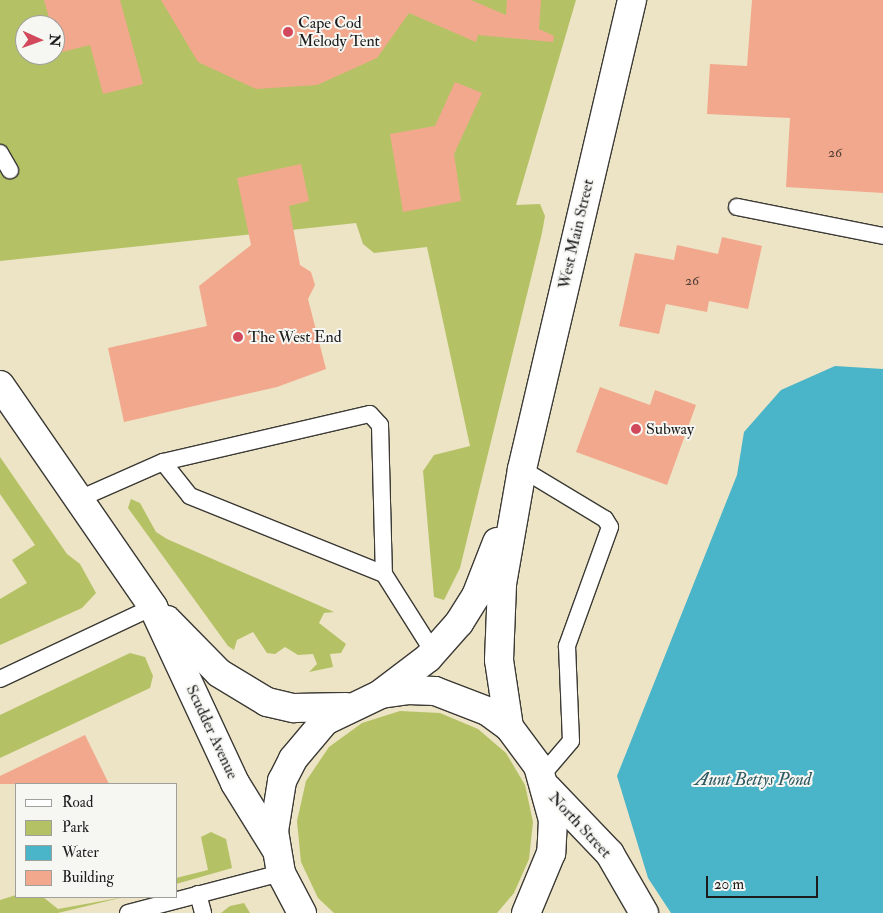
<!DOCTYPE html>
<html>
<head>
<meta charset="utf-8">
<style>
	body { margin:0 }
	#map { position:relative; width:883px; height:913px; overflow:hidden; background:#ede3c5; font-family:"IM FELL Double Pica",serif }
	div>[style] { position:absolute }
	.green>* { inset:0; background:#b4c265 }
	.water>* { inset:0; background:#4ab4c8 }
	.building>* { inset:0; background:#f2a88d }
	.roads { filter:drop-shadow(1px 0 #3b3a35) drop-shadow(-1px 0 #3b3a35) drop-shadow(0 1px #3b3a35) drop-shadow(0 -1px #3b3a35) }
	.lane>* { height:16px; margin:-8px; padding:0 8px; transform-origin:8px; border-radius:8px; background:#fff }
	.secondary>* { height:28px; margin:-14px; padding:0 14px; transform-origin:14px; border-radius:14px; background:#fff }
	.dots>* { width:14px; height:14px; translate:-50% -50%; box-sizing:border-box; border:2px solid #f6f6f2; border-radius:50% }
	span { translate:-50% -50%; white-space:nowrap; text-align:center; line-height:1.15; -webkit-text-stroke:4px #f6f6f2; paint-order:stroke }
	.number-label { font-size:14px; color:#523f38 }
	.number-label span { -webkit-text-stroke-width:0 }
	.poi-label { font-size:16px; color:#1c1c1c }
	.left { translate:0 -50%; text-align:left }
	.street-label { font-size:16px; color:#1c1c1c }
	.water-label { font-size:18px; color:#2e5961; font-style:italic }
	.legend { position:absolute; left:15px; top:783px; width:162px; height:115px; box-sizing:border-box; background:#f6f6f2; border:1px solid #9f9f9c; margin:0; padding:6px 9px; list-style:none; font-size:15px; color:#1c1c1c }
	.legend li { display:flex; align-items:center; gap:10px; height:25px }
	.legend b { width:25px; border:1px solid #9f9f9c }
	.north { position:absolute; left:15px; top:15px; width:50px; height:50px; box-sizing:border-box; background:#f6f6f2; border:1px solid #9f9f9c; border-radius:50%; rotate:92deg; font-size:14px; font-weight:700; line-height:20px; text-align:center; color:#1c1c1c }
	.north::after { content:''; display:block; margin:auto; width:18px; height:22px; background:#d1495b; clip-path:polygon(50% 0,100% 100%,50% 72%,0 100%) }
	.scale { position:absolute; left:706px; top:876px; width:112px; height:22px; box-sizing:border-box; border:2px solid #1c1c1c; border-top:0; padding-left:6px; font-size:15px; line-height:18px; white-space:nowrap; color:#1c1c1c; -webkit-text-stroke:4px #f6f6f2; paint-order:stroke }
</style>
</head>
<body>
<div id="map">
	<div class="green">
		<div style="clip-path:polygon(evenodd,0 0,576px 0,516px 205px,540px 204px,545px 216px,542px 233px,460px 568px,444px 600px,434px 597px,423px 471px,434px 455px,470px 446px,427px 247px,374px 253px,363px 244px,356px 223px,0 261px,0 0,25px 25px,55px 25px,55px 55px,25px 55px,25px 25px)"></div>
		<div style="clip-path:polygon(0 457px,67px 554px,80px 564px,96px 593px,82px 608px,0 645px,0 599px,27px 583px,12px 560px,35px 545px,0 494px)"></div>
		<div style="clip-path:polygon(131px 499px,140px 503px,156px 532px,167px 539px,334px 612px,324px 613px,319px 623px,346px 644px,341px 653px,330px 654px,333px 667px,309px 672px,317px 664px,313px 654px,298px 655px,285px 647px,275px 654px,267px 653px,253px 632px,237px 640px,234px 650px,228px 646px,128px 508px)"></div>
		<div style="clip-path:polygon(130px 653px,145px 657px,153px 676px,150px 688px,0 758px,0 715px)"></div>
		<div style="clip-path:polygon(400px 711px,440px 713px,478px 729px,506px 753px,525px 785px,533px 822px,529px 859px,514px 893px,497px 913px,334px 913px,318px 898px,301px 862px,297px 821px,306px 781px,329px 747px,362px 723px)"></div>
		<div style="clip-path:polygon(211px 832px,226px 839px,232px 868px,176px 884px,176px 878px,208px 870px,201px 837px)"></div>
		<div style="clip-path:polygon(16px 895px,43px 897px,58px 909px,124px 897px,58px 913px,0 913px,0 900px)"></div>
		<div style="clip-path:polygon(244px 903px,250px 913px,221px 913px,230px 906px)"></div>
	</div>
	<div class="water">
		<div style="clip-path:polygon(835px 366px,883px 369px,883px 913px,671px 913px,648px 878px,617px 776px,737px 475px,744px 432px,781px 390px)"></div>
	</div>
	<div class="building">
		<div style="clip-path:polygon(44px 0,120px 0,143px 84px,103px 94px,90px 45px,58px 53px,55px 25px,51px 25px)"></div>
		<div style="clip-path:polygon(161px 0,471px 0,506px 15px,507px 0,541px 0,539px 29px,554px 36px,553px 42px,478px 35px,476px 42px,409px 13px,377px 58px,317px 85px,256px 89px,198px 62px)"></div>
		<div style="clip-path:polygon(752px 0,883px 0,883px 193px,786px 187px,790px 118px,707px 114px,710px 64px,747px 66px)"></div>
		<div style="clip-path:polygon(455px 82px,482px 93px,454px 154px,461px 201px,403px 212px,390px 134px,435px 126px)"></div>
		<div style="clip-path:polygon(301px 164px,309px 201px,289px 206px,300px 265px,311px 272px,315px 285px,308px 299px,326px 369px,277px 387px,124px 422px,108px 348px,207px 326px,199px 286px,251px 245px,237px 178px)"></div>
		<div style="clip-path:polygon(722px 237px,762px 246px,748px 309px,709px 301px,707px 312px,666px 304px,659px 334px,619px 326px,635px 253px,674px 260px,677px 245px,718px 254px)"></div>
		<div style="clip-path:polygon(600px 387px,650px 405px,655px 390px,696px 405px,667px 485px,576px 452px)"></div>
		<div style="clip-path:polygon(85px 735px,109px 784px,0 784px,0 776px)"></div>
	</div>
	<div class="roads">
		<div class="lane">
			<div style="left:0;top:153px;width:20px;rotate:60deg"></div>
			<div style="left:737px;top:207px;width:149px;rotate:11.2deg"></div>
			<div style="left:163px;top:462px;width:43px;rotate:51.5deg"></div>
			<div style="left:190px;top:496px;width:209px;rotate:21.9deg"></div>
			<div style="left:522px;top:469px;width:97px;rotate:31.1deg"></div>
			<div style="left:605px;top:519px;width:9px;rotate:58deg"></div>
			<div style="left:610px;top:527px;width:127px;rotate:109.9deg"></div>
			<div style="left:567px;top:646px;width:95px;rotate:87.6deg"></div>
			<div style="left:571px;top:741px;width:45px;rotate:130.5deg"></div>
			<div style="left:79px;top:499px;width:92px;rotate:-23.8deg"></div>
			<div style="left:163px;top:462px;width:212px;rotate:-13.1deg"></div>
			<div style="left:370px;top:414px;width:15px;rotate:48deg"></div>
			<div style="left:380px;top:425px;width:149px;rotate:88.5deg"></div>
			<div style="left:384px;top:574px;width:93px;rotate:57.7deg"></div>
			<div style="left:0;top:679px;width:169px;rotate:-25.2deg"></div>
			<div style="left:198px;top:894px;width:20px;rotate:75deg"></div>
			<div style="left:128px;top:913px;width:158px;rotate:-14.7deg"></div>
		</div>
		<div class="secondary">
			<div style="left:0;top:385px;width:270px;rotate:55.4deg"></div>
			<div style="left:153px;top:607px;width:194px;rotate:65deg"></div>
			<div style="left:235px;top:783px;width:78px;rotate:58.2deg"></div>
			<div style="left:167px;top:620px;width:74px;rotate:45.5deg"></div>
			<div style="left:219px;top:673px;width:56px;rotate:31.1deg"></div>
			<div style="left:267px;top:702px;width:28px;rotate:13deg"></div>
			<div style="left:294px;top:708px;width:52px;rotate:-1.1deg"></div>
			<div style="left:382px;top:693px;width:58px;rotate:-37.3deg"></div>
			<div style="left:428px;top:658px;width:47px;rotate:-48.5deg"></div>
			<div style="left:459px;top:623px;width:32px;rotate:-58deg"></div>
			<div style="left:476px;top:596px;width:58px;rotate:-68.7deg"></div>
			<div style="left:509px;top:727px;width:68px;rotate:-98.5deg"></div>
			<div style="left:499px;top:660px;width:76px;rotate:-87.7deg"></div>
			<div style="left:502px;top:584px;width:117px;rotate:-80.1deg"></div>
			<div style="left:522px;top:469px;width:482px;rotate:-76.8deg"></div>
			<div style="left:547px;top:788px;width:91px;rotate:46.3deg"></div>
			<div style="left:610px;top:854px;width:68px;rotate:60deg"></div>
			<div style="left:302px;top:913px;width:45px;rotate:-117.7deg"></div>
			<div style="left:281px;top:873px;width:43px;rotate:-99.5deg"></div>
			<div style="left:274px;top:831px;width:51px;rotate:-80.9deg"></div>
			<div style="left:282px;top:781px;width:25px;rotate:-63deg"></div>
			<div style="left:293px;top:759px;width:50px;rotate:-49.9deg"></div>
			<div style="left:325px;top:721px;width:62px;rotate:-25.7deg"></div>
			<div style="left:381px;top:694px;width:27px;rotate:-8deg"></div>
			<div style="left:408px;top:690px;width:27px;rotate:2deg"></div>
			<div style="left:435px;top:691px;width:56px;rotate:21deg"></div>
			<div style="left:487px;top:711px;width:27px;rotate:36deg"></div>
			<div style="left:509px;top:727px;width:49px;rotate:53.4deg"></div>
			<div style="left:538px;top:766px;width:56px;rotate:74.5deg"></div>
			<div style="left:553px;top:820px;width:33px;rotate:93deg"></div>
			<div style="left:551px;top:853px;width:65px;rotate:112.6deg"></div>
		</div>
	</div>
	<div class="dots">
		<div style="left:288px;top:32px;background:#d1495b"></div>
		<div style="left:238px;top:337px;background:#d1495b"></div>
		<div style="left:636px;top:429px;background:#d1495b"></div>
	</div>
	<div class="number-label">
		<span style="left:835px;top:153px">26</span>
		<span style="left:692px;top:281px">26</span>
	</div>
	<div class="poi-label">
		<span class="left" style="left:298px;top:32px">Cape Cod<br>Melody Tent</span>
		<span class="left" style="left:248px;top:337px">The West End</span>
		<span class="left" style="left:646px;top:429px">Subway</span>
	</div>
	<div class="street-label">
		<span style="left:576px;top:234px;rotate:-77deg">West Main Street</span>
		<span style="left:212px;top:732px;rotate:65deg">Scudder Avenue</span>
		<span style="left:580px;top:825px;rotate:47deg">North Street</span>
	</div>
	<div class="water-label">
		<span style="left:753px;top:780px">Aunt Bettys Pond</span>
	</div>
	<ul class="legend">
	<li><b style="height:6px;background:#fff"></b>Road</li>
	<li><b style="height:14px;background:#b4c265"></b>Park</li>
	<li><b style="height:14px;background:#4ab4c8"></b>Water</li>
	<li><b style="height:14px;background:#f2a88d"></b>Building</li>
	</ul>
	<div class="north">N</div>
	<div class="scale">20 m</div>
</div>
</body>
</html>
